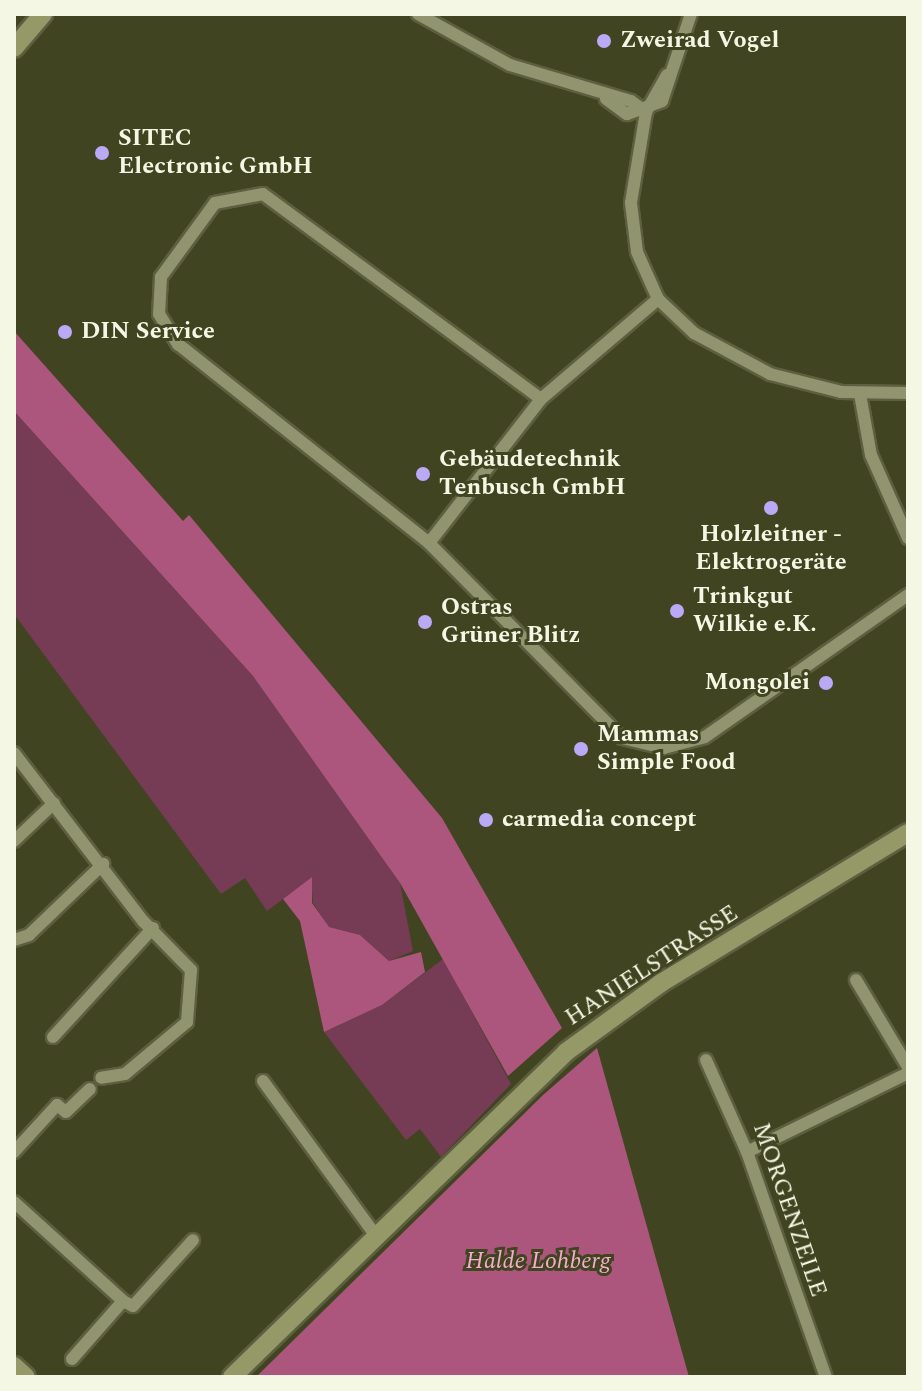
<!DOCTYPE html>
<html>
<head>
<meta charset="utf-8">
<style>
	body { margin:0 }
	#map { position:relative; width:922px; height:1391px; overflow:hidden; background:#414421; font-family:Spectral,serif }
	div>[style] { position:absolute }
	.green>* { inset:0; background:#763b55 }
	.forest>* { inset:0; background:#ad567d }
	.roads { filter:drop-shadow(2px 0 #5d5f40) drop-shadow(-2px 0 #5d5f40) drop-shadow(0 2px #5d5f40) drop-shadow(0 -2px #5d5f40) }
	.minor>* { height:12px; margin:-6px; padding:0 6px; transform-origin:6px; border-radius:6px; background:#90946f }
	.secondary>* { height:18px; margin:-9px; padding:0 9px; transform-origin:9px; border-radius:9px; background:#949967 }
	.dots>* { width:22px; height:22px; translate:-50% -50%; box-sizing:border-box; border:4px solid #414421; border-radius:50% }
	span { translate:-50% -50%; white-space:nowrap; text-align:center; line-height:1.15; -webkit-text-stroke:6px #414421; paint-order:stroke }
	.poi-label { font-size:24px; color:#f4f7e3; font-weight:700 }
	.left { translate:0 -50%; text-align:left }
	.right { translate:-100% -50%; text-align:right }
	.street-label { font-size:24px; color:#f4f7e3 }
	.park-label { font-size:24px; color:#f3acc9; font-style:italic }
	.frame { position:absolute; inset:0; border:16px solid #f4f7e3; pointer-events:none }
</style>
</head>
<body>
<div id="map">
	<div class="green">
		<div style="clip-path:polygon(14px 411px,253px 676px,400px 883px,413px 951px,389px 961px,360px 935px,328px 927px,313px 903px,311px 878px,267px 911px,245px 878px,221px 894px,14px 614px)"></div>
		<div style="clip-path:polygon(443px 959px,511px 1084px,441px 1157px,420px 1129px,406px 1140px,324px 1032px,382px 1005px)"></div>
	</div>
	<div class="forest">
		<div style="clip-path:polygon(14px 331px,183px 521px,189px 515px,442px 818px,562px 1028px,508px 1076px,400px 883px,253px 676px,14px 411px)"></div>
		<div style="clip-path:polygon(312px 877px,312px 903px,329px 927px,360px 935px,389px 961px,421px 952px,425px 972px,382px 1005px,324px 1032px,300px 921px,283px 899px)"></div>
		<div style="clip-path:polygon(597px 1048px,689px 1377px,256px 1377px,543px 1095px)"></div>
	</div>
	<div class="roads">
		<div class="minor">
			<div style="left:418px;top:14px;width:105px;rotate:29deg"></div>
			<div style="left:510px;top:65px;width:126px;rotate:16.6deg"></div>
			<div style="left:631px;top:101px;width:19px;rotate:36deg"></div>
			<div style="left:667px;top:75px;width:43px;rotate:119.6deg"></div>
			<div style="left:646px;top:112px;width:92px;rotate:99.4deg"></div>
			<div style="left:631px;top:203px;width:49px;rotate:83deg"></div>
			<div style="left:637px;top:252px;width:51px;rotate:65.9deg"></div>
			<div style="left:658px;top:299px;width:50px;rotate:43.4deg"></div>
			<div style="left:694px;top:333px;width:86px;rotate:28.3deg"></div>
			<div style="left:770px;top:374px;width:73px;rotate:14.2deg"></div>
			<div style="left:841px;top:392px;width:67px;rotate:0.9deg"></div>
			<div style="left:606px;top:99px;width:26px;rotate:36deg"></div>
			<div style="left:627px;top:114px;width:37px;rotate:-20deg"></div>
			<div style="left:662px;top:101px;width:92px;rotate:-71.6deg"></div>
			<div style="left:860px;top:394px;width:62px;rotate:79.8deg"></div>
			<div style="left:871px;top:455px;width:91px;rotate:66deg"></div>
			<div style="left:541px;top:399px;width:345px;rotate:-143.6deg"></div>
			<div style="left:263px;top:194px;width:49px;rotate:169.4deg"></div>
			<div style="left:215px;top:203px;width:92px;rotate:126.1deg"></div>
			<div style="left:161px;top:277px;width:37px;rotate:93deg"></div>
			<div style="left:159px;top:314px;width:36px;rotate:58deg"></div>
			<div style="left:178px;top:344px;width:320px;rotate:38.4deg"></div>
			<div style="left:429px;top:543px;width:274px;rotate:45.3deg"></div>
			<div style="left:622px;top:738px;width:43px;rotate:13.4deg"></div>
			<div style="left:664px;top:748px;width:42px;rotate:-15deg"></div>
			<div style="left:705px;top:737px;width:248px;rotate:-35deg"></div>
			<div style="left:429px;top:543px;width:182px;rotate:-52.1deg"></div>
			<div style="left:541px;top:399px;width:154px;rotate:-40.5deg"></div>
			<div style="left:14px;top:753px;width:212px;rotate:52.5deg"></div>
			<div style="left:143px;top:921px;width:69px;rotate:45.6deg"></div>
			<div style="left:191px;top:970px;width:52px;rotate:94.4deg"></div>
			<div style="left:187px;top:1022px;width:81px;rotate:140deg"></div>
			<div style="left:125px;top:1074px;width:24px;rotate:171deg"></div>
			<div style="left:14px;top:841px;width:55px;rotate:-43.5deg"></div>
			<div style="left:14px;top:940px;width:16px;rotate:-18deg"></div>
			<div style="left:29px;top:935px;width:103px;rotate:-43.8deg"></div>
			<div style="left:856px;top:980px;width:101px;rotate:59.1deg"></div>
			<div style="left:53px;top:1037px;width:148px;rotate:-47.5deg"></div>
			<div style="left:706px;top:1060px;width:101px;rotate:66deg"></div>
			<div style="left:747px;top:1152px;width:238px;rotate:70.7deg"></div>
			<div style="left:263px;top:1081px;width:192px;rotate:53.9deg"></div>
			<div style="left:14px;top:1152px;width:64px;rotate:-47.5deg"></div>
			<div style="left:57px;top:1105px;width:11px;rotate:38deg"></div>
			<div style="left:66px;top:1112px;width:33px;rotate:-44deg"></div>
			<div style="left:747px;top:1152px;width:179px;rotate:-26.1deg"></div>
			<div style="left:14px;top:1202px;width:147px;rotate:42.2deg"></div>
			<div style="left:72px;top:1359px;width:77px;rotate:-48.7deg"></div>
			<div style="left:123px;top:1301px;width:11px;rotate:27deg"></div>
			<div style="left:133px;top:1306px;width:89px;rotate:-47.7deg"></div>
		</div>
		<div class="secondary">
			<div style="left:14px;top:48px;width:45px;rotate:-49.5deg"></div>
			<div style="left:14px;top:1366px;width:16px;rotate:43deg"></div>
			<div style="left:232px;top:1377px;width:466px;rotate:-44.2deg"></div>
			<div style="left:566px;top:1052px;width:117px;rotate:-36deg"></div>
			<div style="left:661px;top:983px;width:289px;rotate:-31.3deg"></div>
		</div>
	</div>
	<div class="dots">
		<div style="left:604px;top:41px;background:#baaaf6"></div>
		<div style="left:102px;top:153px;background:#baaaf6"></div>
		<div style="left:65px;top:332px;background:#baaaf6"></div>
		<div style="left:423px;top:474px;background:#baaaf6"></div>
		<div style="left:771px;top:508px;background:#baaaf6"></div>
		<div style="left:677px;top:611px;background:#baaaf6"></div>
		<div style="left:425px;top:622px;background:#baaaf6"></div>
		<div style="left:826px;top:683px;background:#baaaf6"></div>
		<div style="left:581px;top:749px;background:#baaaf6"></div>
		<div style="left:486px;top:820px;background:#baaaf6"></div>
	</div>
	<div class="poi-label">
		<span class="left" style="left:620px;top:41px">Zweirad Vogel</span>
		<span class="left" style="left:118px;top:153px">SITEC<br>Electronic GmbH</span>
		<span class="left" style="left:81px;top:332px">DIN Service</span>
		<span class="left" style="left:439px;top:474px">Gebäudetechnik<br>Tenbusch GmbH</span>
		<span style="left:771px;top:549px">Holzleitner -<br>Elektrogeräte</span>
		<span class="left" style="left:693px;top:611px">Trinkgut<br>Wilkie e.K.</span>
		<span class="left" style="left:441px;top:622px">Ostras<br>Grüner Blitz</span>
		<span class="right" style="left:810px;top:683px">Mongolei</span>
		<span class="left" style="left:597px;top:749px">Mammas<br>Simple Food</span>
		<span class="left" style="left:502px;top:820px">carmedia concept</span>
	</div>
	<div class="street-label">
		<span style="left:652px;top:966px;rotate:-33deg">HANIELSTRASSE</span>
		<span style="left:789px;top:1210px;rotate:71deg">MORGENZEILE</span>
	</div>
	<div class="park-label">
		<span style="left:538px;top:1262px">Halde Lohberg</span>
	</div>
	<div class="frame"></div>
</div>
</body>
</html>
